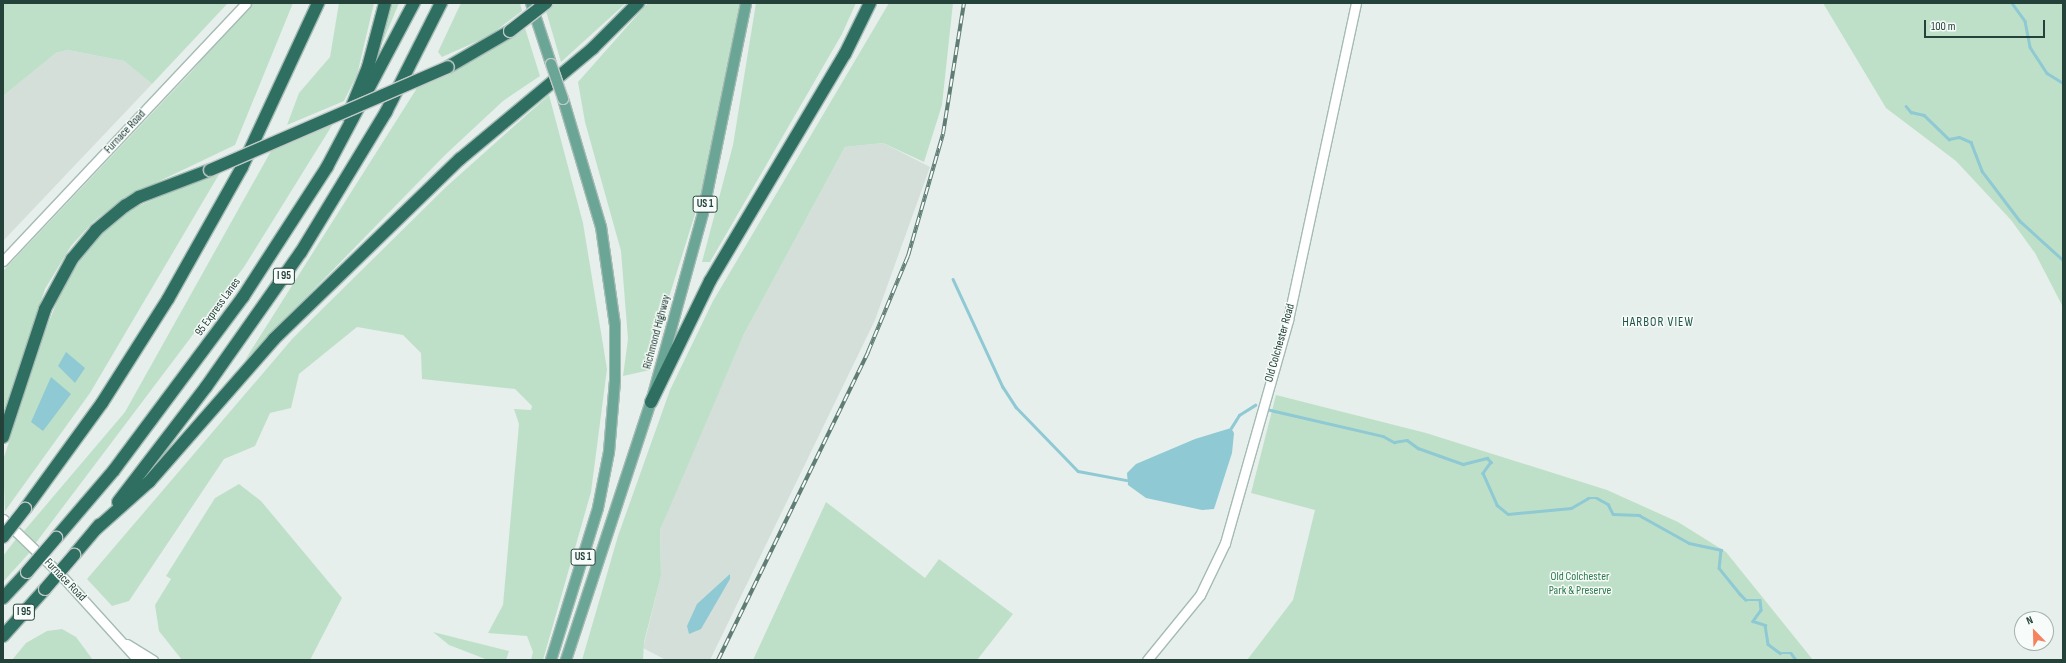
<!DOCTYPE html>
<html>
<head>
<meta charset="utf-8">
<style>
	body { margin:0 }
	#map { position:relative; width:2066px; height:663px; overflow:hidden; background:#e6efeb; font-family:"Sofia Sans Condensed",sans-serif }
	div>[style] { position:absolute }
	.built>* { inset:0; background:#d4dfda }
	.green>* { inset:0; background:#bfe0c8 }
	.water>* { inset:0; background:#8ec9d4 }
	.stream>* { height:2.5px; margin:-1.25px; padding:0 1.25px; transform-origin:1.25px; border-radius:1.25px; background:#8ec9d4 }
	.roads { filter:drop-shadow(1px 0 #a4bbb3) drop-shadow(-1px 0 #a4bbb3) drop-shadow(0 1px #a4bbb3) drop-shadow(0 -1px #a4bbb3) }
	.secondary>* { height:9px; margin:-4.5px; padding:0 4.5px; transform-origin:4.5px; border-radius:4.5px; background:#fff }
	.primary>* { height:10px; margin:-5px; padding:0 5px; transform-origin:5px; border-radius:5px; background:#6aa596 }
	.highway>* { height:12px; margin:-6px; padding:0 6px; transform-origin:6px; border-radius:6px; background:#2f6f62 }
	.rail>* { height:4px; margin-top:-2px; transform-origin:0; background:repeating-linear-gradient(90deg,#f7fbf9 0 8px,#5f7d75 0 16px); box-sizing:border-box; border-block:1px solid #5f7d75 }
	.bridges { filter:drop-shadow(1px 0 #c2cac8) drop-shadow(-1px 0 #c2cac8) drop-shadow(0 1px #c2cac8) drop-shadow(0 -1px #c2cac8) }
	.primary-bridge>* { height:10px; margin:-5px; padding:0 5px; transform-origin:5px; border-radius:5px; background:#6aa596 }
	.highway-bridge>* { height:12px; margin:-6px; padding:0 6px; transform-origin:6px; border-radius:6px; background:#2f6f62 }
	span { translate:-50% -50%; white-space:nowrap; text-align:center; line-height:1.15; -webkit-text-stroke:3px #f7fbf9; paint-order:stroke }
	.shield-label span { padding:1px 3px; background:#f7fbf9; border:1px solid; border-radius:3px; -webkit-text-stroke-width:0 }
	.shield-label { font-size:11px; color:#24423a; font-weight:700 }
	.street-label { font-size:12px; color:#24423a }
	.park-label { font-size:12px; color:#2d7a4b }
	.neighbourhood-label { font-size:13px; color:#1f5548; letter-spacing:1px }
	.frame { position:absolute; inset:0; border:4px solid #24423a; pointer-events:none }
	.north { position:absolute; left:2014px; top:611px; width:40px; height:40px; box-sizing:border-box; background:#f7fbf9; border:1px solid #a3b1ad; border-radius:50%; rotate:337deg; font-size:11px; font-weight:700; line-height:16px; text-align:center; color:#24423a }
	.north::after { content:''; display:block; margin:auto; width:14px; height:18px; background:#f4845f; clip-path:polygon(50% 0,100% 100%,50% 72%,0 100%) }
	.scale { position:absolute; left:1924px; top:20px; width:121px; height:18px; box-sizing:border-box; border:2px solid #24423a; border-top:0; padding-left:5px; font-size:12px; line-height:14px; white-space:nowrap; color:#24423a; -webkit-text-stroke:3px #f7fbf9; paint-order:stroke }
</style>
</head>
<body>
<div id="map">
	<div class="built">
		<div style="clip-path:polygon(68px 50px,124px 61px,152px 84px,3px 241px,3px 96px,56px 53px)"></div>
		<div style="clip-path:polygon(883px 143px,930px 167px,875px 320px,710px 660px,666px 660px,643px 648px,661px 576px,660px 530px,674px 494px,744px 334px,845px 147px)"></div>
	</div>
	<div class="green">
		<div style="clip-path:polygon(3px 3px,228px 3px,152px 84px,124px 61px,68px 50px,56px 53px,3px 96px)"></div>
		<div style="clip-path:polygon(249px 3px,293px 3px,235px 145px,124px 198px,93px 222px,71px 246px,45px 289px,3px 414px,3px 271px,192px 71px)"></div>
		<div style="clip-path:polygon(339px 3px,374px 3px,357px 75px,344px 101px,287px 125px,299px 93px,330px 57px)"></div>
		<div style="clip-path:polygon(390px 3px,399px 3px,376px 58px)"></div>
		<div style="clip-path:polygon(461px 3px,520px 3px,522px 11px,489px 36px,442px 57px,438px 52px)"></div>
		<div style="clip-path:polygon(554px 3px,626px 3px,561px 62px,546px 11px)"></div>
		<div style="clip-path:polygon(648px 3px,741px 3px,701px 195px,654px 345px,650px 370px,623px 376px,628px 339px,621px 251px,585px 122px,578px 82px)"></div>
		<div style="clip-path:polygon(756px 3px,856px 3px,842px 34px,710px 262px,702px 262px,733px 145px)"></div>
		<div style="clip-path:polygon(889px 3px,953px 3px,942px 105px,924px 162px,883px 143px,845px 147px,744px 334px,660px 530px,661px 576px,644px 642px,643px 660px,582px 660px,618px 536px,670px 390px,713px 301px)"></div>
		<div style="clip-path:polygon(1823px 3px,2063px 3px,2063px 307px,2035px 253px,2011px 220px,1956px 161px,1886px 108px)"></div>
		<div style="clip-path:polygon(525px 28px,540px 76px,503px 101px,445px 155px,245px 360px,417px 88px)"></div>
		<div style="clip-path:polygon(549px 95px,583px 223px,607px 369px,591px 492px,543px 660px,531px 660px,533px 652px,527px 636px,488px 633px,503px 605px,519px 424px,514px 409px,531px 410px,532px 406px,515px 389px,422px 379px,421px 353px,403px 335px,357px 327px,299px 374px,291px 408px,270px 413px,255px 446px,224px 459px,129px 601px,112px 606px,87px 579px,293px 338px,446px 187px)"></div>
		<div style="clip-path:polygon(336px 119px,244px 267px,35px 544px,24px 531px,125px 412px,271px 151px)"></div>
		<div style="clip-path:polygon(221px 171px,90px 393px,5px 511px,3px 460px,46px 329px,61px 292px,77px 265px,97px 238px,131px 209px)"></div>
		<div style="clip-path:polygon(1276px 395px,1426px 433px,1607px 490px,1678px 522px,1726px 552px,1813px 660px,1247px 660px,1293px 600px,1315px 510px,1251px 493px)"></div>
		<div style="clip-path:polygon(239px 484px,261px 501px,342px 598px,310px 660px,182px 660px,159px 631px,155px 605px,171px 579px,166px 576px,215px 498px)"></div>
		<div style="clip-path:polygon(826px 502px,925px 578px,939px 559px,1013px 614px,977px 660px,753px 660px)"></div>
		<div style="clip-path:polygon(16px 539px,30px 552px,3px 582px,3px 556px)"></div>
		<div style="clip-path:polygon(62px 629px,76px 637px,93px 660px,12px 660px,26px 643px,47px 631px)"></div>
		<div style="clip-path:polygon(433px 632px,509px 651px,506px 660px,488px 660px,449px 645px)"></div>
	</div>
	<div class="water">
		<div style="clip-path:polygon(66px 352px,85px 368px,75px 383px,58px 366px)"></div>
		<div style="clip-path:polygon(51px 377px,71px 394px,43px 431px,31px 422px)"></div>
		<div style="clip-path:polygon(1231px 428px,1234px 433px,1232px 453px,1214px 509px,1202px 510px,1146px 498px,1128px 485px,1127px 473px,1136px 464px,1195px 439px)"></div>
		<div style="clip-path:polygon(730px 574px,730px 579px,701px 629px,689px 634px,687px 626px,697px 604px)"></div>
	</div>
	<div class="stream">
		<div style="left:2012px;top:3px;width:22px;rotate:54deg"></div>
		<div style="left:2025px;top:21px;width:26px;rotate:79deg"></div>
		<div style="left:2030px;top:47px;width:31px;rotate:57deg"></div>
		<div style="left:2047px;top:73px;width:19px;rotate:32deg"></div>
		<div style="left:1906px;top:106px;width:8px;rotate:50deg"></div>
		<div style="left:1911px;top:112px;width:13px;rotate:13deg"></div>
		<div style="left:1924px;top:115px;width:35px;rotate:44deg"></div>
		<div style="left:1949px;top:139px;width:10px;rotate:-11deg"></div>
		<div style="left:1959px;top:137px;width:13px;rotate:23deg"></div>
		<div style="left:1971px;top:142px;width:31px;rotate:69deg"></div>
		<div style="left:1982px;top:171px;width:63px;rotate:52.8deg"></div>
		<div style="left:2020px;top:221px;width:58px;rotate:42.2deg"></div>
		<div style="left:953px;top:279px;width:119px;rotate:65.2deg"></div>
		<div style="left:1003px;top:387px;width:24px;rotate:57deg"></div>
		<div style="left:1016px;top:407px;width:89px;rotate:45.9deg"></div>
		<div style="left:1078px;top:471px;width:49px;rotate:10.6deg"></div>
		<div style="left:1266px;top:409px;width:120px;rotate:13deg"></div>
		<div style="left:1383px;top:436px;width:13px;rotate:29deg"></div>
		<div style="left:1394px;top:442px;width:13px;rotate:-9deg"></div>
		<div style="left:1407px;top:440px;width:14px;rotate:36deg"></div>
		<div style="left:1418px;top:448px;width:48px;rotate:19.6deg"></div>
		<div style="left:1463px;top:464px;width:25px;rotate:-14deg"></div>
		<div style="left:1487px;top:458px;width:6px;rotate:45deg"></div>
		<div style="left:1491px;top:462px;width:14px;rotate:126deg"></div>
		<div style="left:1483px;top:473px;width:35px;rotate:66deg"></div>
		<div style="left:1497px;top:505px;width:14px;rotate:39deg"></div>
		<div style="left:1508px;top:514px;width:63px;rotate:-5.4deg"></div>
		<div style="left:1571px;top:508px;width:20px;rotate:-30deg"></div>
		<div style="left:1588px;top:498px;width:9px"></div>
		<div style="left:1597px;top:498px;width:13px;rotate:29deg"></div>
		<div style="left:1608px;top:504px;width:11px;rotate:63deg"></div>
		<div style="left:1613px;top:514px;width:26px;rotate:2deg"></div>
		<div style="left:1639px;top:515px;width:57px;rotate:29.2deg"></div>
		<div style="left:1689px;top:543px;width:33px;rotate:12deg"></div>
		<div style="left:1721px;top:550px;width:18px;rotate:96deg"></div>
		<div style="left:1719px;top:568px;width:33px;rotate:51deg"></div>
		<div style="left:1740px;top:594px;width:8px;rotate:45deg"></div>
		<div style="left:1746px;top:600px;width:14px"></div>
		<div style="left:1760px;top:600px;width:10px;rotate:84deg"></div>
		<div style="left:1761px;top:610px;width:14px;rotate:126deg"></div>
		<div style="left:1753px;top:621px;width:13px;rotate:18deg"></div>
		<div style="left:1765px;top:625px;width:19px;rotate:81deg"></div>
		<div style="left:1768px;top:644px;width:15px;rotate:37deg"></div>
		<div style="left:1780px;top:653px;width:11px"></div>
		<div style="left:1791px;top:653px;width:9px;rotate:54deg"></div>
		<div style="left:1231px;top:428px;width:15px;rotate:-58deg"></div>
		<div style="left:1239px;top:415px;width:19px;rotate:-32deg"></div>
	</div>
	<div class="roads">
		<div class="secondary">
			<div style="left:3px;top:261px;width:354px;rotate:-46.7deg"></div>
			<div style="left:3px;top:519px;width:79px;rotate:44deg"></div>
			<div style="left:60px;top:574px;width:116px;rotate:47.8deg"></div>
			<div style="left:127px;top:644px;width:31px;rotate:32deg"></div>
			<div style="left:1147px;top:660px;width:84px;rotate:-50.8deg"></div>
			<div style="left:1200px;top:595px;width:58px;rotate:-64.3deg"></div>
			<div style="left:1225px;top:543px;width:232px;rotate:-74.2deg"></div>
			<div style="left:1288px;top:320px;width:324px;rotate:-77.9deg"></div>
		</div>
		<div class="primary">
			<div style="left:531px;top:3px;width:64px;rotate:71.8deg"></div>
			<div style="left:551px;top:660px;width:159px;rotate:-72.8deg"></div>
			<div style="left:598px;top:508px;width:57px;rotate:-78.9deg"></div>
			<div style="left:609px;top:452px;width:72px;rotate:-85.2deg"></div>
			<div style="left:615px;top:380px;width:55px;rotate:-90deg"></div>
			<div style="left:615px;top:325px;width:99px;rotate:-98.1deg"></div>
			<div style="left:601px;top:227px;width:134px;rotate:-106.5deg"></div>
			<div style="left:566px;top:660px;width:272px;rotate:-71.8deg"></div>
			<div style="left:651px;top:402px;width:196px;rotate:-74.6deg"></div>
			<div style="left:703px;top:213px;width:214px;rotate:-78.4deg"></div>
		</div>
		<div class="highway">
			<div style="left:448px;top:67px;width:72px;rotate:-30.1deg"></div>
			<div style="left:348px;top:116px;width:53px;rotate:-67.8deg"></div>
			<div style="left:368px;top:67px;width:66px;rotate:-75.1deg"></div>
			<div style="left:651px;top:402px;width:135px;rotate:-64deg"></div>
			<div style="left:710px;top:281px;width:264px;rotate:-59.3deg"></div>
			<div style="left:845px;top:54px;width:57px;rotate:-63.9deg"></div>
			<div style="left:3px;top:437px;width:135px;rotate:-71.8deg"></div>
			<div style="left:45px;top:309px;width:57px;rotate:-61.6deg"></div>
			<div style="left:72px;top:259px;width:38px;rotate:-50deg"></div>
			<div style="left:96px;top:230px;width:38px;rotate:-40deg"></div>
			<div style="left:125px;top:206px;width:17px;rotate:-33deg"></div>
			<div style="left:139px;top:197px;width:76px;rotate:-20.8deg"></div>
			<div style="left:118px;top:502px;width:145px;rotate:-52.6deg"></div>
			<div style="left:206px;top:387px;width:165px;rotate:-54.9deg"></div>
			<div style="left:301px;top:252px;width:164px;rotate:-58.7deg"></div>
			<div style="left:386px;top:112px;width:122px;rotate:-63.2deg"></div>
			<div style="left:25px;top:509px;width:131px;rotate:-54deg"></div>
			<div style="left:102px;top:403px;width:123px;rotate:-57.6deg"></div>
			<div style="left:168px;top:299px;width:151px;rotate:-60.7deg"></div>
			<div style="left:242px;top:167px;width:181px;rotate:-65.1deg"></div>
			<div style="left:96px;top:529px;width:71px;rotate:-41.6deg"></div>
			<div style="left:149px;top:482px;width:190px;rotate:-48.8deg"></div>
			<div style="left:274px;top:339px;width:259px;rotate:-44.1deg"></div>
			<div style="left:460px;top:159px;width:173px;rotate:-39.8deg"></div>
			<div style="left:593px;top:48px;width:64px;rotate:-45deg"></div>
			<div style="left:56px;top:538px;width:89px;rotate:-49.5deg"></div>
			<div style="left:114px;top:470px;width:216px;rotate:-53.3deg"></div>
			<div style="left:243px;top:297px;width:155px;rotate:-57.1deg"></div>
			<div style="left:327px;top:167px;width:186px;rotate:-62.1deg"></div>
			<div style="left:74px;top:555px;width:40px;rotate:-50deg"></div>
			<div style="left:3px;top:598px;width:35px;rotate:-47deg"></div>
			<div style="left:3px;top:636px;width:63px;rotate:-48.2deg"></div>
		</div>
	</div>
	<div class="rail">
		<div style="left:718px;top:660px;width:343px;rotate:-64deg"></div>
		<div style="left:868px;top:352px;width:104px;rotate:-67.4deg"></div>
		<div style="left:908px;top:256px;width:127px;rotate:-74deg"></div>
		<div style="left:943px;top:134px;width:133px;rotate:-80.9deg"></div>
	</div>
	<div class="bridges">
		<div class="primary-bridge">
			<div style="left:551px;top:64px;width:37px;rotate:71deg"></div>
		</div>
		<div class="highway-bridge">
			<div style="left:510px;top:31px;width:46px;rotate:-37.9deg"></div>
			<div style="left:210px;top:170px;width:259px;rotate:-23.4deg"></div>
			<div style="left:3px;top:537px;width:36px;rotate:-52deg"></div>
			<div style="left:27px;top:572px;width:45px;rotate:-49.5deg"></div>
			<div style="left:45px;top:589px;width:45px;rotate:-49.5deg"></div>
		</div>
	</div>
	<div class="shield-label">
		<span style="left:705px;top:204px">US 1</span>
		<span style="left:284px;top:276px">I 95</span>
		<span style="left:583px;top:557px">US 1</span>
		<span style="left:24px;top:612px">I 95</span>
	</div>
	<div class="street-label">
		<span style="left:125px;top:132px;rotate:-47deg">Furnace Road</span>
		<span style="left:218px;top:307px;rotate:-54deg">95 Express Lanes</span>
		<span style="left:657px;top:332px;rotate:-75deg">Richmond Highway</span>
		<span style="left:1280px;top:343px;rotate:-74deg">Old Colchester Road</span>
		<span style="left:65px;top:580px;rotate:46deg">Furnace Road</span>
	</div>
	<div class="park-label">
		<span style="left:1580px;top:584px">Old Colchester<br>Park &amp; Preserve</span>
	</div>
	<div class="neighbourhood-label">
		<span style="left:1658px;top:322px">HARBOR VIEW</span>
	</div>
	<div class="frame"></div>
	<div class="north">N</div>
	<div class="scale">100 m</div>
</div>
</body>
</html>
